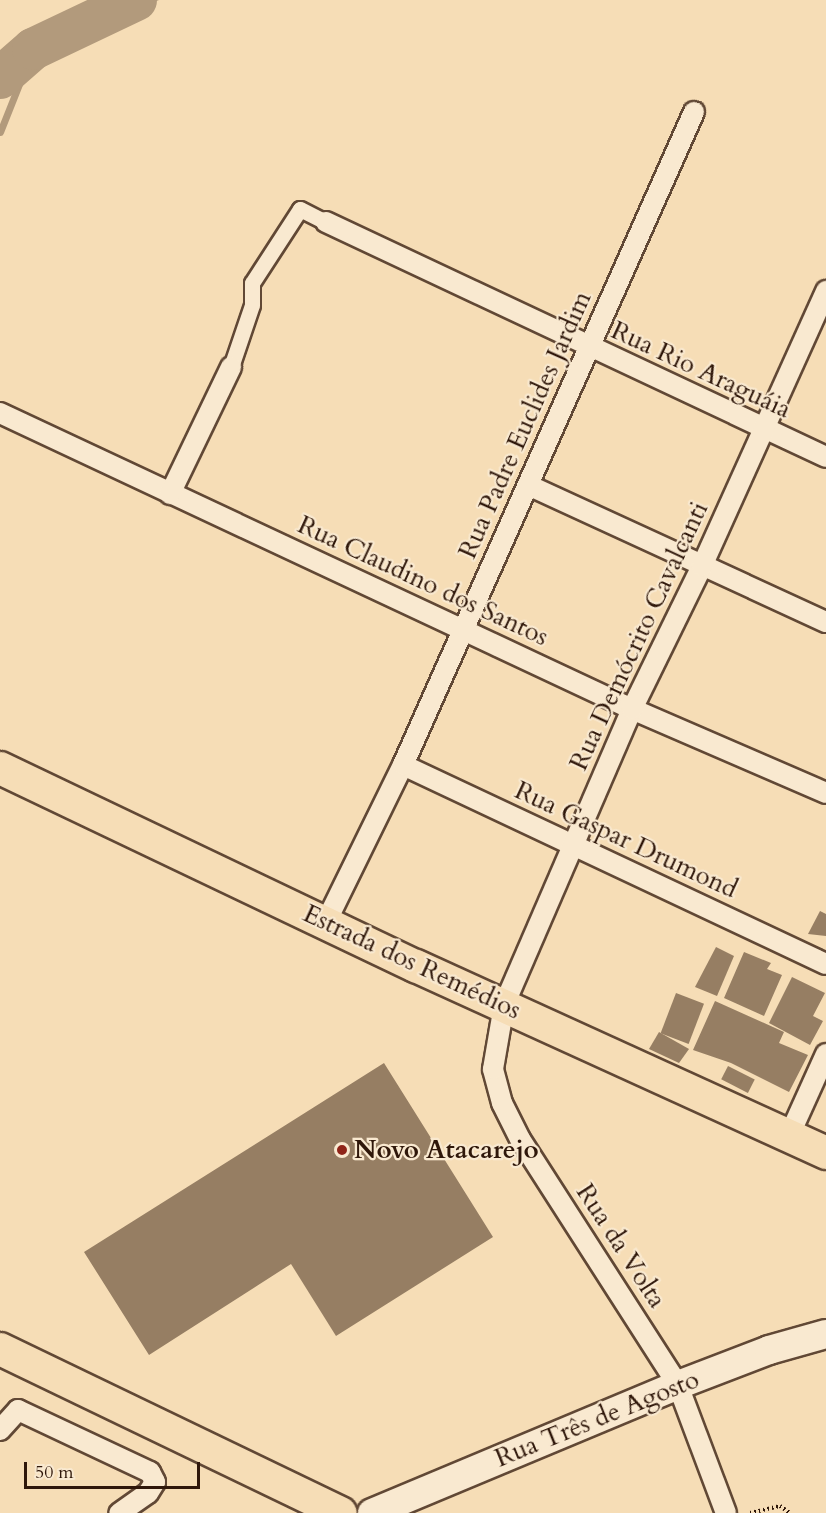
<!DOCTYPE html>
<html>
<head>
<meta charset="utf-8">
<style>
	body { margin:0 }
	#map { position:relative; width:826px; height:1513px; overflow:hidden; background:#f6ddb6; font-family:Cardo,serif }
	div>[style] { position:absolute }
	.water>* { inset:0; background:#b29a7c }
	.stream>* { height:7px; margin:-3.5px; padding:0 3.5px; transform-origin:3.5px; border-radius:3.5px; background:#b29a7c }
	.river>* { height:42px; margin:-21px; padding:0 21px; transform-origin:21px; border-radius:21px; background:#b29a7c }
	.building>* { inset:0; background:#967e63; transform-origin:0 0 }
	.path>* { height:4px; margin-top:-2px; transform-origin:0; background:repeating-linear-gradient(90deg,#2f170a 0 1.5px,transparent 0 4.5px) }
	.roads { filter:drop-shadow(2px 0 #614835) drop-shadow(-2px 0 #614835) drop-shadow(0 2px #614835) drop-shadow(0 -2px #614835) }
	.pedestrian>* { height:15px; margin:-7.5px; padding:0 7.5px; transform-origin:7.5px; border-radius:7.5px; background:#f9e9d0 }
	.minor>* { height:20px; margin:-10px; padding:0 10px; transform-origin:10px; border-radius:10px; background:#f9e9d0 }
	.secondary>* { height:28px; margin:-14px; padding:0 14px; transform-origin:14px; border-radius:14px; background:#f9e9d0 }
	.primary>* { height:32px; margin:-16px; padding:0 16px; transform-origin:16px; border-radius:16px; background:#f6ddb6 }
	.dots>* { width:16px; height:16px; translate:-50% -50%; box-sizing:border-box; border:3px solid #f9e9d0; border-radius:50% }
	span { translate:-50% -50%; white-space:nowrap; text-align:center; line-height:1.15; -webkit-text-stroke:4.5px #f9e9d0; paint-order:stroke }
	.street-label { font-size:26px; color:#2f170a }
	.poi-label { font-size:26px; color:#2f170a; font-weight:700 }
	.left { translate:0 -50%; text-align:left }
	.scale { position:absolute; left:24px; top:1462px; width:176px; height:27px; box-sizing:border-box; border:3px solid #2f170a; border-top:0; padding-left:8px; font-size:18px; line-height:21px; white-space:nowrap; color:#2f170a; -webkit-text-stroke:4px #f9e9d0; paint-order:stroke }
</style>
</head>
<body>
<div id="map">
	<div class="water">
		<div style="clip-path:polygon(106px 0,159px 0,33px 49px)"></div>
	</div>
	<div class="stream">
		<div style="left:0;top:132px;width:89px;rotate:-68.3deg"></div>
	</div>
	<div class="river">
		<div style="left:0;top:78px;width:44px;rotate:-41.3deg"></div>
		<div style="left:33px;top:49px;width:114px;rotate:-25.4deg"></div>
	</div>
	<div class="building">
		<div style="clip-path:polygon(820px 911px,826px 914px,826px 936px,808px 934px)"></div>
		<div style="clip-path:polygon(716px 947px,734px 956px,717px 996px,695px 987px)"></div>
		<div style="clip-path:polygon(744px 952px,771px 963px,767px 969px,782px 975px,764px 1016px,724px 998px)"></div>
		<div style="clip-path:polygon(792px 977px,825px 993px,813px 1016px,823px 1021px,810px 1045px,769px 1023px)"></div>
		<div style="left:676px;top:993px;width:30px;height:43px;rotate:21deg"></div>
		<div style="clip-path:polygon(715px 1001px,784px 1032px,779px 1043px,808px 1055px,789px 1092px,731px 1063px,693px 1050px)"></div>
		<div style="clip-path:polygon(659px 1032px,689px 1049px,679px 1063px,649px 1049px)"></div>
		<div style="clip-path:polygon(384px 1063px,493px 1237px,336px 1336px,291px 1264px,149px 1355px,84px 1252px)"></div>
		<div style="left:728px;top:1066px;width:30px;height:15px;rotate:27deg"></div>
	</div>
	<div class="path">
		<div style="left:750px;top:1513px;width:31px;rotate:-13deg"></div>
		<div style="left:780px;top:1506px;width:12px;rotate:35deg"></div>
	</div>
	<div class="roads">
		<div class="pedestrian">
			<div style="left:231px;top:367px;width:65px;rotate:-71.3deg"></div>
			<div style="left:252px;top:305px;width:22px;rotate:-90deg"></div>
			<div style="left:252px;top:283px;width:88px;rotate:-57deg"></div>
			<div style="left:300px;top:209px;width:29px;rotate:27deg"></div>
		</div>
		<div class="minor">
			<div style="left:326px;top:222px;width:552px;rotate:25.17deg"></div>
			<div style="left:0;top:413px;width:698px;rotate:25.1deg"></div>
			<div style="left:632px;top:709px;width:211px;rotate:23.4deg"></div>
			<div style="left:528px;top:485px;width:328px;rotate:24.7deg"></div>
			<div style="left:170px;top:494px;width:141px;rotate:-64.3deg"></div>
			<div style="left:403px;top:765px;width:467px;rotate:25.2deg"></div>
			<div style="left:326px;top:922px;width:175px;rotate:-63.9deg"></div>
			<div style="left:403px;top:765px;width:715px;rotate:-65.98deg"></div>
			<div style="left:789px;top:1136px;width:90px;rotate:-65.7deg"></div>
			<div style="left:0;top:1430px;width:27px;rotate:-48deg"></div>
			<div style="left:18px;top:1410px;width:146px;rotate:25.2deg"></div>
			<div style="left:150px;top:1472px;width:11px;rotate:63deg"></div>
			<div style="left:155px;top:1482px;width:13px;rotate:122deg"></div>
			<div style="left:148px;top:1493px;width:35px;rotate:145deg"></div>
			<div style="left:726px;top:1513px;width:137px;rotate:-110.6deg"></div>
			<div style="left:678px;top:1385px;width:292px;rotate:-122.7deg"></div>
			<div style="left:520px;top:1139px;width:40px;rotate:-116.6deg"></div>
			<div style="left:502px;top:1103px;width:35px;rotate:-105deg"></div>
			<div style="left:493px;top:1069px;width:65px;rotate:-80.2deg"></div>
			<div style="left:504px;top:1005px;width:322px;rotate:-66.6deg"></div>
			<div style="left:632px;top:709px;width:159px;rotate:-63.9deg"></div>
			<div style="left:702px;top:566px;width:302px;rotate:-65.7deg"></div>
		</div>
		<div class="secondary">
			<div style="left:372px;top:1513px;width:332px;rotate:-22.7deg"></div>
			<div style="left:678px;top:1385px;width:97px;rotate:-21deg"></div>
			<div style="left:769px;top:1350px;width:59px;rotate:-15.7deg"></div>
		</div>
		<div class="primary">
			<div style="left:0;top:768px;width:461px;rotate:25.5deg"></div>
			<div style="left:416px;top:966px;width:451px;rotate:24.5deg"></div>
			<div style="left:0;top:1349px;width:378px;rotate:25.7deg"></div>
		</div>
	</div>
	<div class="dots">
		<div style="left:342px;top:1150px;background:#8f2418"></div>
	</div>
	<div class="street-label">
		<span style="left:701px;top:370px;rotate:25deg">Rua Rio Araguáia</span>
		<span style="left:525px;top:425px;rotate:-66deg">Rua Padre Euclides Jardim</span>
		<span style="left:423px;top:581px;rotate:25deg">Rua Claudino dos Santos</span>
		<span style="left:639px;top:636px;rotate:-65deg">Rua Demócrito Cavalcanti</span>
		<span style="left:626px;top:840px;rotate:25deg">Rua Gaspar Drumond</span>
		<span style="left:412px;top:962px;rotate:25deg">Estrada dos Remédios</span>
		<span style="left:621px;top:1246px;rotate:57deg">Rua da Volta</span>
		<span style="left:597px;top:1419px;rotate:-22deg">Rua Três de Agosto</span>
	</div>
	<div class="poi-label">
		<span class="left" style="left:354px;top:1150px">Novo Atacarejo</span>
	</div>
	<div class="scale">50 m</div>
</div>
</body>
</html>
